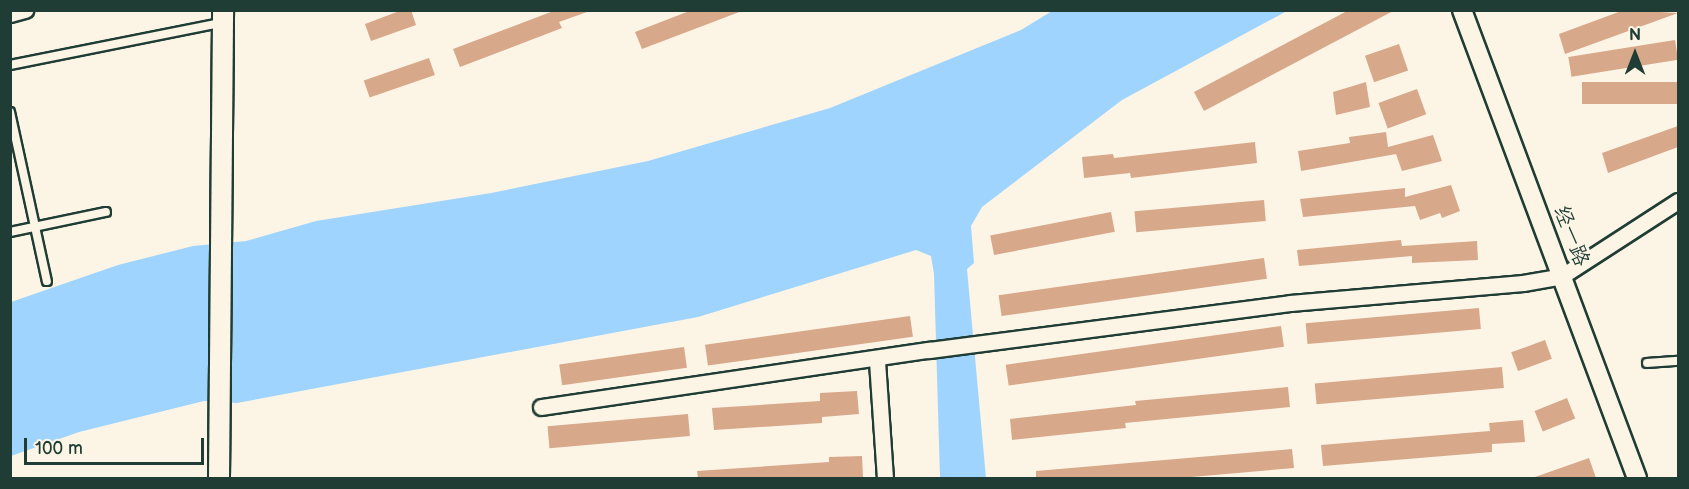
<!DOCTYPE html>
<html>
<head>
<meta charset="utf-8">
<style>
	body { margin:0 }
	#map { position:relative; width:1689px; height:489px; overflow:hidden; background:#fcf5e5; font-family:"Balsamiq Sans","LXGW WenKai TC",sans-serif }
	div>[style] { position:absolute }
	.water>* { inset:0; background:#9fd4fe }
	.building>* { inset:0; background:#d8a88b; transform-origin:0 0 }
	.roads { filter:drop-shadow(2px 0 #1f3d34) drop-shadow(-2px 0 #1f3d34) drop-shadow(0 2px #1f3d34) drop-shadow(0 -2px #1f3d34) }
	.service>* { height:8px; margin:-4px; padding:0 4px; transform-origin:4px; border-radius:4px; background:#fcf5e5 }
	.minor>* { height:15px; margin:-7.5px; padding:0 7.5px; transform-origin:7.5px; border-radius:7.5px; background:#fcf5e5 }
	.tertiary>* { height:18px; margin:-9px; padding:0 9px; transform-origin:9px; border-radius:9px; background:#fcf5e5 }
	.secondary>* { height:20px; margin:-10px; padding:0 10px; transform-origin:10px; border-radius:10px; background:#fcf5e5 }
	span { translate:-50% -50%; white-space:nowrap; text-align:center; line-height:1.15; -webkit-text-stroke:6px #fcf5e5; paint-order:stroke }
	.street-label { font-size:21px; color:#1f3d34 }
	.frame { position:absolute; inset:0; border:12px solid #1f3d34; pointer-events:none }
	.north { position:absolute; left:1605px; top:24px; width:60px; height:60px; -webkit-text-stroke:4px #fcf5e5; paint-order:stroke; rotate:0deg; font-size:16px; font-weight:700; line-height:24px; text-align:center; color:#1f3d34 }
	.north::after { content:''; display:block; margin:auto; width:21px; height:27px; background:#1f3d34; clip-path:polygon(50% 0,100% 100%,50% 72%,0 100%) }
	.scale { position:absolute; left:24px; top:438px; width:180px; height:27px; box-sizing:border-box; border:3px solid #1f3d34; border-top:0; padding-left:8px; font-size:18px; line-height:21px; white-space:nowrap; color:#1f3d34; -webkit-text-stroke:4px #fcf5e5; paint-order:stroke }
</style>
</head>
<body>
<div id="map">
	<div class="water">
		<div style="clip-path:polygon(1052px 11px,1287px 11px,1122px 100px,982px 207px,971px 226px,974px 263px,967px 269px,986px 478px,940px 478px,934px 274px,931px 256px,916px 250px,698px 317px,237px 403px,204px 401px,79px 432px,11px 456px,11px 302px,118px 265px,193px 246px,246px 241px,316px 221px,491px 193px,648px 161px,830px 108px,1021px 30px)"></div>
	</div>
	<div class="building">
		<div style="clip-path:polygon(402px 10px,411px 10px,416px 25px,371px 41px,365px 24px)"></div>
		<div style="clip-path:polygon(556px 10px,587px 12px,559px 22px,562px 28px,460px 67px,453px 49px)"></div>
		<div style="clip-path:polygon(692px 10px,742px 11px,642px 49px,635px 32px)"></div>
		<div style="clip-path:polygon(1349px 10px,1395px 10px,1204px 111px,1194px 92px)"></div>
		<div style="clip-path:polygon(1624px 10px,1678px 13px,1565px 54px,1559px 34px)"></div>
		<div style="left:1675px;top:40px;width:20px;height:108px;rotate:81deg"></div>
		<div style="left:1399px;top:44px;width:28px;height:36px;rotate:71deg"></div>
		<div style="left:429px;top:58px;width:18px;height:69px;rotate:71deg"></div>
		<div style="clip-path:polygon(1366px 82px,1370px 107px,1336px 115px,1333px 92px)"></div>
		<div style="left:1678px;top:82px;width:22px;height:96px;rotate:90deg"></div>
		<div style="left:1417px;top:89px;width:27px;height:41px;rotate:70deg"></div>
		<div style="clip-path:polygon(1678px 126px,1678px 147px,1608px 173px,1602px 153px)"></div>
		<div style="clip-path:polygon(1386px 132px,1388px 147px,1433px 135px,1442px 161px,1402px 171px,1396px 154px,1301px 171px,1298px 151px,1350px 143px,1349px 137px)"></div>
		<div style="clip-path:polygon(1255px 142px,1257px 163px,1131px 178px,1130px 173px,1084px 178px,1082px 157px,1113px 154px,1114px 158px)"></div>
		<div style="clip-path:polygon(1451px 185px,1460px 211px,1442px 218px,1440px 213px,1420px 220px,1415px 206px,1303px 217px,1300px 199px,1405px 188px,1405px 197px)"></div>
		<div style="left:1264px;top:200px;width:21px;height:130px;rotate:85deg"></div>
		<div style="left:1111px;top:212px;width:20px;height:123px;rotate:79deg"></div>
		<div style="clip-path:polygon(1401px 240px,1402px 246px,1477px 241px,1478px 260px,1412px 263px,1412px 256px,1299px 266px,1297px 250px)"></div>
		<div style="left:1264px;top:258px;width:21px;height:268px;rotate:82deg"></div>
		<div style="left:1479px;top:308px;width:21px;height:174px;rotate:85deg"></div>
		<div style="left:910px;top:316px;width:21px;height:207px;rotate:82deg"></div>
		<div style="left:1281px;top:326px;width:21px;height:278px;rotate:82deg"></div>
		<div style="left:1545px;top:340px;width:20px;height:36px;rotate:70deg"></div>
		<div style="left:684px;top:347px;width:21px;height:126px;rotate:82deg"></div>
		<div style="left:1502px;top:367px;width:21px;height:188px;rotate:85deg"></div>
		<div style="clip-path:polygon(1288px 387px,1290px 407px,1125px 423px,1126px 428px,1012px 440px,1010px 419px,1136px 405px,1135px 401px)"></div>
		<div style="clip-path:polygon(857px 391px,859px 414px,822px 417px,822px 423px,714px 430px,712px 408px,820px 401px,820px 393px)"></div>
		<div style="left:1567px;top:398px;width:22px;height:35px;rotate:68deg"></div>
		<div style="left:688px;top:414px;width:22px;height:141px;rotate:85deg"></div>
		<div style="clip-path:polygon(1523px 420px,1525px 442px,1492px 444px,1492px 452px,1323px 466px,1321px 445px,1490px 431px,1489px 423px)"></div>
		<div style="clip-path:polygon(1292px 449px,1294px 468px,1180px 478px,1036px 478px,1036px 471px)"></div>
		<div style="clip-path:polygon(862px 456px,863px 477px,698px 478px,697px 471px,829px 462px,829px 457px)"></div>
		<div style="clip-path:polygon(1589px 458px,1596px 478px,1535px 478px,1535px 477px)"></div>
	</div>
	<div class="roads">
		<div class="service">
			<div style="left:10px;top:65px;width:215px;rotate:-11.3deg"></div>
			<div style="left:10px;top:112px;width:173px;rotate:77.7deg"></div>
			<div style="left:10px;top:232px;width:98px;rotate:-11.8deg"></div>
			<div style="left:1647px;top:363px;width:31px;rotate:-4deg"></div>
		</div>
		<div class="minor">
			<div style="left:10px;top:14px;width:16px;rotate:-15deg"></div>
			<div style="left:877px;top:361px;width:117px;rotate:86.1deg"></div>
			<div style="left:541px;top:407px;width:392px;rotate:-8.4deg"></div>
			<div style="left:929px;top:350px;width:364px;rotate:-7.4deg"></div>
			<div style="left:1290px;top:303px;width:234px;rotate:-4.9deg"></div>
			<div style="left:1523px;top:283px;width:40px;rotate:-10deg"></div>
			<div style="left:1562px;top:276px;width:138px;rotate:-32.9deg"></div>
		</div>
		<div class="tertiary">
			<div style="left:1462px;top:10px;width:500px;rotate:69.5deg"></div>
		</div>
		<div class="secondary">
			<div style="left:219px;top:478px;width:468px;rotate:-89.5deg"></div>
		</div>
	</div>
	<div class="street-label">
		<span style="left:1571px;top:236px;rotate:69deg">经一路</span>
	</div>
	<div class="frame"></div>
	<div class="north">N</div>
	<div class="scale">100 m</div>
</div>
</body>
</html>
